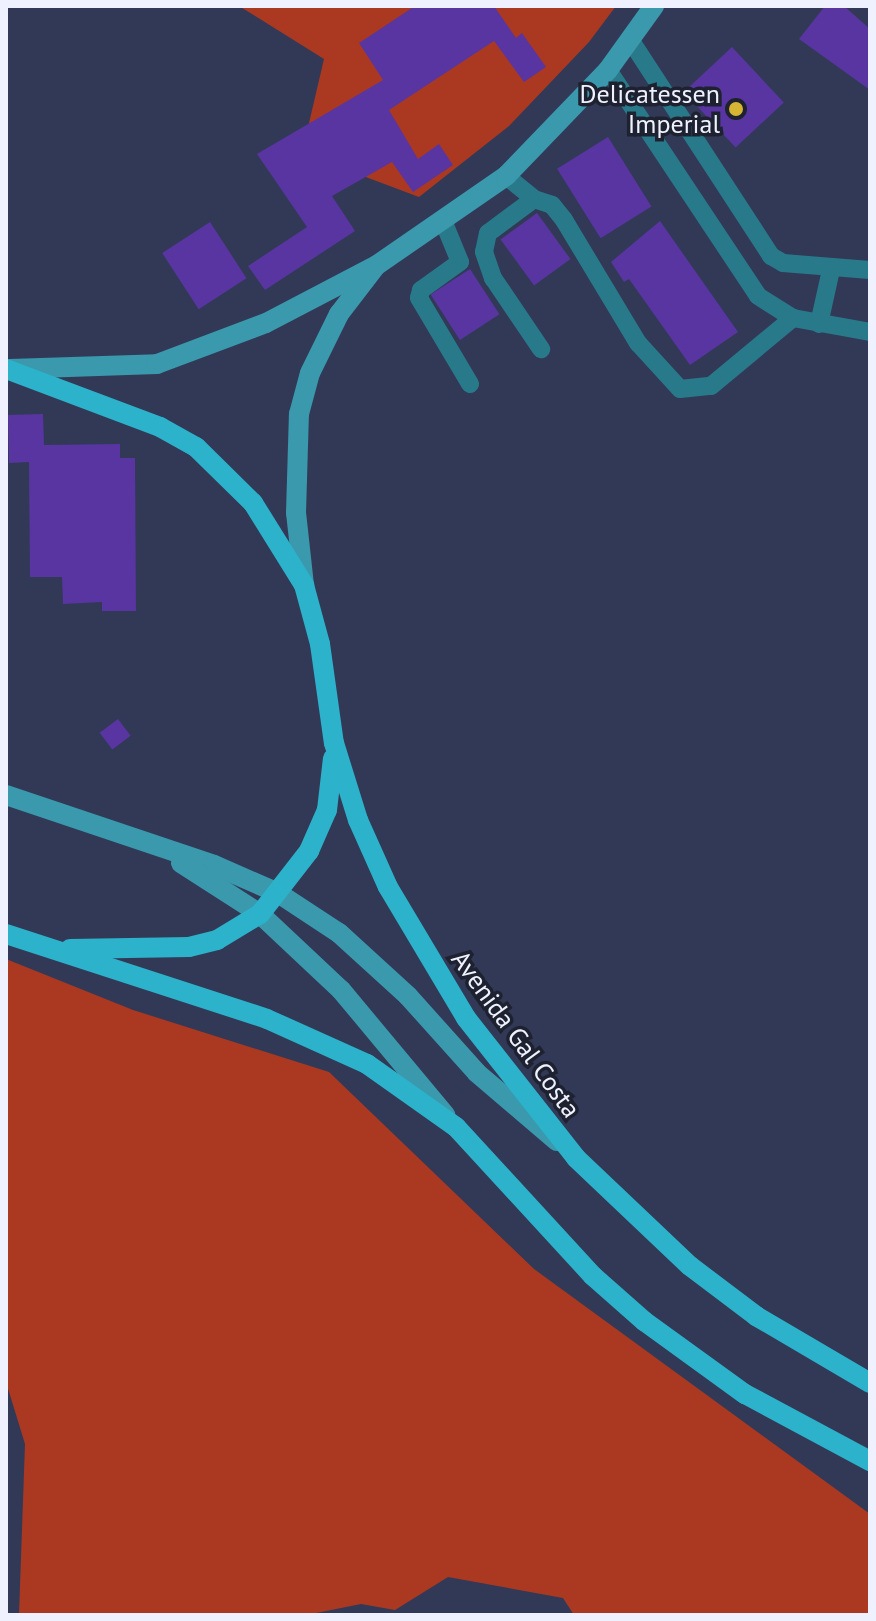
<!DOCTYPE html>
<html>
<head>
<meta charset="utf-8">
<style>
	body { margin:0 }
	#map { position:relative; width:876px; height:1621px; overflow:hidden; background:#323957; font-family:"PT Sans",sans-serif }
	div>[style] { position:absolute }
	.green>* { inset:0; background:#ab3921 }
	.building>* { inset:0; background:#5835a0; transform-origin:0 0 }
	.street>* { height:18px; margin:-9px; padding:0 9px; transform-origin:9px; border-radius:9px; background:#287a8a }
	.secondary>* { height:20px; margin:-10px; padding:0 10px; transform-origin:10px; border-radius:10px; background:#3a99ac }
	.primary>* { height:20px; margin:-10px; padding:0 10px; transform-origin:10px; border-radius:10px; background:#2cb2ca }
	.dots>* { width:22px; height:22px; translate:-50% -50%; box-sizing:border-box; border:4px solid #1e212f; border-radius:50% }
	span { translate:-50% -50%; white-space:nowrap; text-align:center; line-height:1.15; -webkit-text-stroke:7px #1e212f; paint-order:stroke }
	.poi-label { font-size:26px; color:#eff2fe }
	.right { translate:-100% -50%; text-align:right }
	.street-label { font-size:26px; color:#eff2fe }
	.frame { position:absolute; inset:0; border:8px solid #eff2fe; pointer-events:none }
</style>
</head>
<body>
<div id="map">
	<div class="green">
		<div style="clip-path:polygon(239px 6px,616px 6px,589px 42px,509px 126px,419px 197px,302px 153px,324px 59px)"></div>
		<div style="clip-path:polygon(6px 959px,133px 1010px,329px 1072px,534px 1269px,870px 1514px,870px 1615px,574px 1615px,563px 1598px,448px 1577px,395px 1610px,361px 1604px,306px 1615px,19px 1615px,25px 1444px,6px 1382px)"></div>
	</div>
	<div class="building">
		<div style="clip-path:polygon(415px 6px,494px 6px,516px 38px,522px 33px,546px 67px,524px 82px,494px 41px,389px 110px,418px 159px,439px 144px,453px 165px,413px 192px,392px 162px,332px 196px,355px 231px,265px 290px,248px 266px,307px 227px,257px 154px,383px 80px,359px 43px)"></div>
		<div style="clip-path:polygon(825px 6px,844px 6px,870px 29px,870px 90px,799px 39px)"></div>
		<div style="left:732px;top:47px;width:76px;height:66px;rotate:47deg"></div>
		<div style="left:608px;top:137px;width:82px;height:60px;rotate:58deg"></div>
		<div style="left:537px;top:213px;width:57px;height:45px;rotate:54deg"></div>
		<div style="clip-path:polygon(660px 221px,738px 332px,690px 365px,629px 279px,624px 282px,611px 262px)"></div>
		<div style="left:210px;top:222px;width:67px;height:57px;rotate:57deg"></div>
		<div style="left:470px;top:269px;width:54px;height:47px;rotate:57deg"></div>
		<div style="clip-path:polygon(43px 414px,44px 445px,120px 444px,120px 458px,135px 458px,136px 611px,102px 611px,102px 602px,63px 604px,62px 577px,30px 577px,29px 462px,9px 463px,8px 415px)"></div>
		<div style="left:118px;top:719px;width:21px;height:23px;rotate:53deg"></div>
	</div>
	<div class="street">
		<div style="left:631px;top:41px;width:257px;rotate:56.9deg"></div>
		<div style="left:771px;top:256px;width:14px;rotate:30deg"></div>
		<div style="left:783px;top:263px;width:87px;rotate:4.6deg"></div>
		<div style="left:608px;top:70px;width:271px;rotate:56.4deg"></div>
		<div style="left:758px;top:296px;width:41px;rotate:32.2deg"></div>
		<div style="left:793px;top:318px;width:78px;rotate:10.3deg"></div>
		<div style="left:506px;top:176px;width:36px;rotate:39deg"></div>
		<div style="left:534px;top:199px;width:57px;rotate:143.5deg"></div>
		<div style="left:488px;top:233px;width:19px;rotate:102deg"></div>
		<div style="left:484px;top:252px;width:28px;rotate:71deg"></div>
		<div style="left:493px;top:278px;width:86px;rotate:55.9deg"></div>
		<div style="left:534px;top:199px;width:19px;rotate:18deg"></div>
		<div style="left:552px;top:205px;width:19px;rotate:51deg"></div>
		<div style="left:564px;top:220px;width:144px;rotate:59deg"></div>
		<div style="left:638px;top:343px;width:62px;rotate:47.6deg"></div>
		<div style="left:680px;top:389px;width:31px;rotate:-6deg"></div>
		<div style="left:711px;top:386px;width:107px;rotate:-39.7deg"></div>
		<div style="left:444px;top:223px;width:42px;rotate:67.7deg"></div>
		<div style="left:460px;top:262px;width:48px;rotate:144.3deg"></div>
		<div style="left:421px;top:290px;width:8px;rotate:104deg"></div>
		<div style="left:419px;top:298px;width:100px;rotate:59.3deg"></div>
		<div style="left:819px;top:324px;width:55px;rotate:-77.5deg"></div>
	</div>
	<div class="secondary">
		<div style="left:10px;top:369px;width:147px;rotate:-1.9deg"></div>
		<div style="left:157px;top:364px;width:116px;rotate:-20.6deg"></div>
		<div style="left:266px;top:323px;width:125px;rotate:-27.6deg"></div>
		<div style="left:377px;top:265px;width:157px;rotate:-34.6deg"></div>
		<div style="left:506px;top:176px;width:147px;rotate:-46.1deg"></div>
		<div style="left:608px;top:70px;width:79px;rotate:-54.3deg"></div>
		<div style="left:304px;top:585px;width:72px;rotate:-96.3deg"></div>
		<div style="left:296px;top:513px;width:99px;rotate:-88.3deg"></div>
		<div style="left:299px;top:414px;width:42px;rotate:-75deg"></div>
		<div style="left:310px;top:373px;width:66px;rotate:-63.8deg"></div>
		<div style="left:339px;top:314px;width:59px;rotate:-52.5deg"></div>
		<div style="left:6px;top:795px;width:219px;rotate:18.6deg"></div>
		<div style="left:214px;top:865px;width:70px;rotate:23.6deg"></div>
		<div style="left:278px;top:893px;width:73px;rotate:33.3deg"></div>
		<div style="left:339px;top:933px;width:93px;rotate:42.4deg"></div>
		<div style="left:408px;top:996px;width:103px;rotate:48.1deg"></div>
		<div style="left:477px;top:1073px;width:105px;rotate:40.4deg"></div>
		<div style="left:181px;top:863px;width:94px;rotate:32.8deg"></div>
		<div style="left:260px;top:914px;width:111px;rotate:43.2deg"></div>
		<div style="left:341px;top:990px;width:163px;rotate:50.2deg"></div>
	</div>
	<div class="primary">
		<div style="left:6px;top:369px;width:165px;rotate:20.6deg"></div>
		<div style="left:160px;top:427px;width:41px;rotate:29.1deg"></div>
		<div style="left:196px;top:447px;width:80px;rotate:44.5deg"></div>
		<div style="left:253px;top:503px;width:97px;rotate:58.1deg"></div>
		<div style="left:304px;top:585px;width:61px;rotate:74.8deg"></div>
		<div style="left:320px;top:644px;width:100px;rotate:82deg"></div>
		<div style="left:334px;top:743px;width:81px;rotate:72.7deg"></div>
		<div style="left:358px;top:820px;width:73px;rotate:65.9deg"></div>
		<div style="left:388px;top:887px;width:152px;rotate:59.2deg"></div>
		<div style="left:466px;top:1018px;width:178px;rotate:51.8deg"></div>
		<div style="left:576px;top:1158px;width:157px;rotate:43.5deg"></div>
		<div style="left:690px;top:1266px;width:83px;rotate:37.1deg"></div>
		<div style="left:756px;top:1316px;width:132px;rotate:30.4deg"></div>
		<div style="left:6px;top:934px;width:274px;rotate:18deg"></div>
		<div style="left:267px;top:1019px;width:110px;rotate:24.2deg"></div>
		<div style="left:367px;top:1064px;width:109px;rotate:35.3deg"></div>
		<div style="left:456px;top:1127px;width:202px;rotate:47.4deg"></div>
		<div style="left:593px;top:1276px;width:68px;rotate:41.4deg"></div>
		<div style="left:644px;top:1321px;width:125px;rotate:35.9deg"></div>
		<div style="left:745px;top:1394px;width:142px;rotate:28.2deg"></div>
		<div style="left:70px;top:949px;width:119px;rotate:-1deg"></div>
		<div style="left:189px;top:947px;width:29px;rotate:-14deg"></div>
		<div style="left:217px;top:940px;width:50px;rotate:-31.2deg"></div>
		<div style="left:260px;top:914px;width:80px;rotate:-52.1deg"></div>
		<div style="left:309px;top:851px;width:45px;rotate:-66.3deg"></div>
		<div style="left:327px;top:810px;width:52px;rotate:-83.4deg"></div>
	</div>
	<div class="dots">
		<div style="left:736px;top:109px;background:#d7b534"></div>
	</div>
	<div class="poi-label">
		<span class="right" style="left:720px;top:109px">Delicatessen<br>Imperial</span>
	</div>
	<div class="street-label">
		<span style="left:516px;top:1034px;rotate:54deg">Avenida Gal Costa</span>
	</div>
	<div class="frame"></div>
</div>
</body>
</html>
